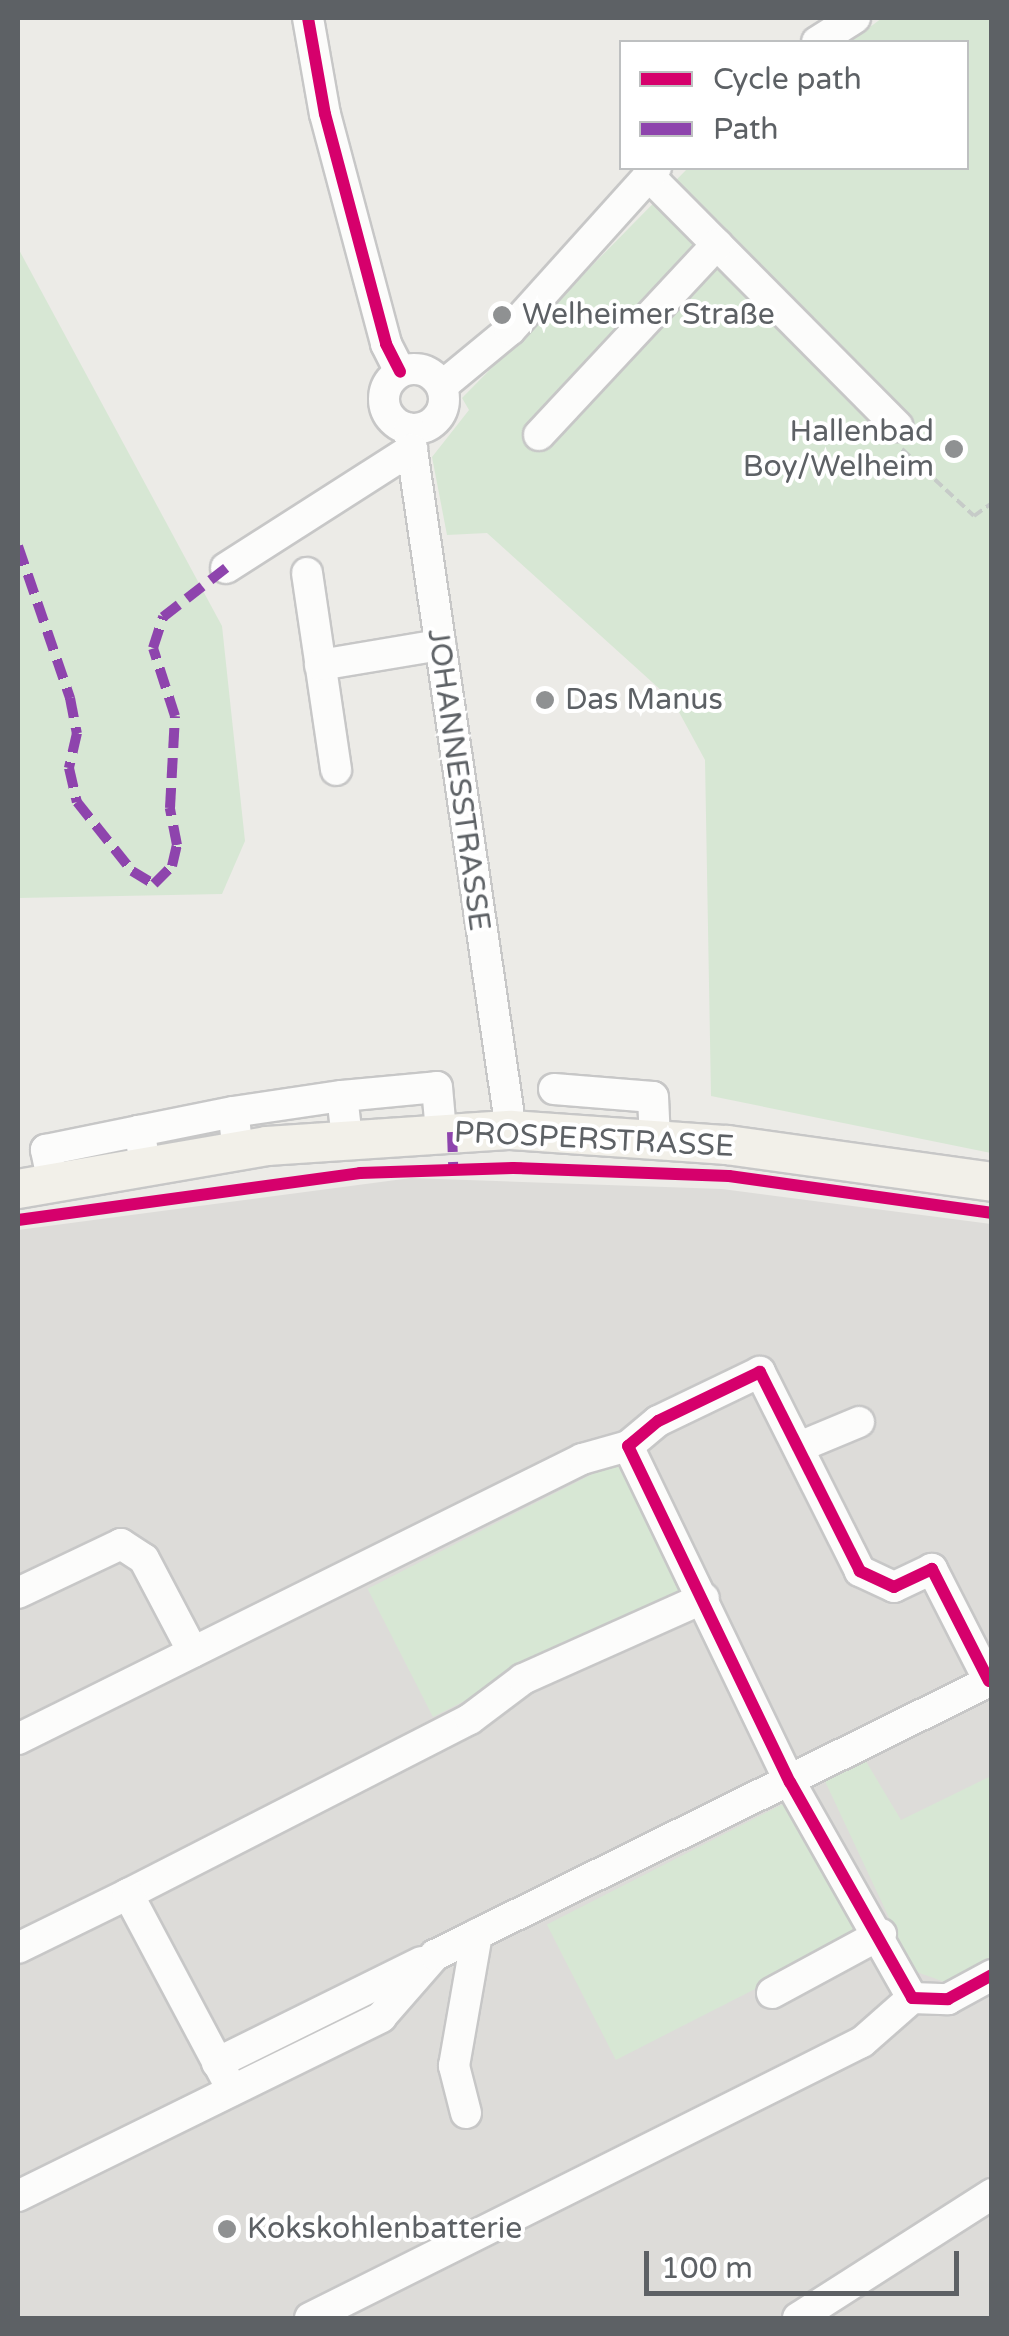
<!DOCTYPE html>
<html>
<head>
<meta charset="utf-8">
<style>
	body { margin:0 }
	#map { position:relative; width:1009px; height:2336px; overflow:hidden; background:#ecebe7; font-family:"Varela Round",sans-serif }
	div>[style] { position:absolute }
	.industrial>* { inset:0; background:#dddcd9 }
	.green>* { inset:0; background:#d7e7d4; transform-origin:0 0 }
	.path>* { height:4px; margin-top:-2px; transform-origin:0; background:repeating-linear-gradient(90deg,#c6cbc8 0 10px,transparent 0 15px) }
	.roads { filter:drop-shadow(2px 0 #c7c7c7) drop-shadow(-2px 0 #c7c7c7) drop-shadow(0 2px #c7c7c7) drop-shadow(0 -2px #c7c7c7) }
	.minor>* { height:30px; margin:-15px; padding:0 15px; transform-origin:15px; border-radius:15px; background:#fcfcfb }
	.minor>.ring { margin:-15px; padding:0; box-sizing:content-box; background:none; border:30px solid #fcfcfb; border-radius:50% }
	.major>* { height:38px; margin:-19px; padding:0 19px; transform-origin:19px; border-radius:19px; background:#f2f0e9 }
	.quiet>* { height:10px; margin-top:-5px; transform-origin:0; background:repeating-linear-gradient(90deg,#8e44ad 0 20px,transparent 0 30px) }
	.cycleway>* { height:12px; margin:-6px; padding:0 6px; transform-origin:6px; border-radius:6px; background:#d6006c }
	.dots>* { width:28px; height:28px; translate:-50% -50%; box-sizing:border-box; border:5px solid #fff; border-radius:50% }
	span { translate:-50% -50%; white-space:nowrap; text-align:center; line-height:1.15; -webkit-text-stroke:8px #fff; paint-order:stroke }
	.poi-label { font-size:30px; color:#5d6165 }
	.left { translate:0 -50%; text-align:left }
	.right { translate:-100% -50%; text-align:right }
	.street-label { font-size:30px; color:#5d6165 }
	.frame { position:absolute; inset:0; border:20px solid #5d6165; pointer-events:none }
	.legend { position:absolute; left:619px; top:40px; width:350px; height:130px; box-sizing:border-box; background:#fff; border:2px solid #bec0c1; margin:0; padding:12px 18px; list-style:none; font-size:30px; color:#5d6165 }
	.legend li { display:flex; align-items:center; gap:20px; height:50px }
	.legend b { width:50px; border:2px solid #bec0c1 }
	.scale { position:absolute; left:644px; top:2251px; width:315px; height:45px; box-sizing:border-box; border:5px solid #5d6165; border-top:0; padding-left:12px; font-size:30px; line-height:35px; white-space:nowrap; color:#5d6165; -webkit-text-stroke:8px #fff; paint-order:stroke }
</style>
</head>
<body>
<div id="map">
	<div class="industrial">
		<div style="clip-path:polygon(411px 1178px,722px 1189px,991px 1224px,991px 2318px,18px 2318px,18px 1230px)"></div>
	</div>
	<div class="green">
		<div style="clip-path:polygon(882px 18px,991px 18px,991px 1153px,711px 1096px,705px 760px,673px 701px,487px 533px,447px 535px,432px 457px,469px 410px,462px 398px,688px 168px,966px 168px,966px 42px,850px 42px)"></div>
		<div style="clip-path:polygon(18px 248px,222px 626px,245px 841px,222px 894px,18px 898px)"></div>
		<div style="left:626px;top:1457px;width:144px;height:290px;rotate:63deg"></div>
		<div style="clip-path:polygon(864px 1758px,901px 1820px,991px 1776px,991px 1967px,956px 1986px,914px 1971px,824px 1779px)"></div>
		<div style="left:799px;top:1796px;width:152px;height:283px;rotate:63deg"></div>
	</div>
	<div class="path">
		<div style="left:902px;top:449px;width:98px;rotate:42.9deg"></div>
		<div style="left:974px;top:516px;width:22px;rotate:-36deg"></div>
	</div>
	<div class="roads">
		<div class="minor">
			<div style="left:308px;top:18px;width:97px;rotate:80deg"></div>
			<div style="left:325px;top:114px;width:238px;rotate:75.1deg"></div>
			<div style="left:386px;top:344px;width:31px;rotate:63deg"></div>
			<div style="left:817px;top:42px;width:45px;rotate:-32.3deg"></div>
			<div style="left:648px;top:175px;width:354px;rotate:45.2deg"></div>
			<div class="ring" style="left:384px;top:369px;width:30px;height:30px"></div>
			<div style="left:442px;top:386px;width:88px;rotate:-39.5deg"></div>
			<div style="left:510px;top:330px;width:218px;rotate:-48deg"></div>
			<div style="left:409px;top:429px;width:708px;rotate:81.72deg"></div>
			<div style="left:539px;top:435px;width:261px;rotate:-47deg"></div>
			<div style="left:226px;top:568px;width:221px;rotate:-32.6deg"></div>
			<div style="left:307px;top:573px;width:199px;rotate:81.6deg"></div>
			<div style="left:320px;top:665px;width:122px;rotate:-9.5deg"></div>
			<div style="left:554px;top:1089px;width:99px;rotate:4.6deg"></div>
			<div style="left:653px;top:1097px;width:43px;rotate:87.3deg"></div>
			<div style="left:347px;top:1138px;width:42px;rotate:-96.8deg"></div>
			<div style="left:342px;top:1096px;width:95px;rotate:-5.4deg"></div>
			<div style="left:437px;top:1087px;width:45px;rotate:84.9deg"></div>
			<div style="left:238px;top:1151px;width:39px;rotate:-97deg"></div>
			<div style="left:233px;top:1112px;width:110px;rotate:-8.4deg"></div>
			<div style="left:146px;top:1167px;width:37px;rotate:-101deg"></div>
			<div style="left:139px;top:1131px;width:96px;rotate:-11.4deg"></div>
			<div style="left:53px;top:1183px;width:34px;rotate:-102deg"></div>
			<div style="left:46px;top:1150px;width:95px;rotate:-11.5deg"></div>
			<div style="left:799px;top:1447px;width:65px;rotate:-22.6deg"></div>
			<div style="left:18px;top:1593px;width:114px;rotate:-25.4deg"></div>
			<div style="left:121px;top:1544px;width:27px;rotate:33deg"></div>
			<div style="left:144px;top:1559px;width:105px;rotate:62.2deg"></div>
			<div style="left:989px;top:1681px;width:126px;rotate:-117deg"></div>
			<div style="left:932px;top:1569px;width:42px;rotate:154.7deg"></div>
			<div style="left:894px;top:1587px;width:38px;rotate:-155deg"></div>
			<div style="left:860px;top:1571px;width:223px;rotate:-116.7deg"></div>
			<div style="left:760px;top:1372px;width:113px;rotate:154.3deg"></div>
			<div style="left:658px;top:1421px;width:39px;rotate:140deg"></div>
			<div style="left:628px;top:1446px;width:373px;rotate:64.3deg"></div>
			<div style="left:790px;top:1782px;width:248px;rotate:60.5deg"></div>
			<div style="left:912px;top:1998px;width:36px;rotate:2deg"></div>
			<div style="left:948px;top:1999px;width:50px;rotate:-28.6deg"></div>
			<div style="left:18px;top:1739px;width:630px;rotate:-26.4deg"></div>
			<div style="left:582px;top:1459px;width:48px;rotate:-15.8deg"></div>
			<div style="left:128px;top:1894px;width:384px;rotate:-27.1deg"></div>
			<div style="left:470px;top:1719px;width:66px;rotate:-37deg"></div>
			<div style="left:523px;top:1679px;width:198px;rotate:-24.1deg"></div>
			<div style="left:18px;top:1948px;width:123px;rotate:-26.1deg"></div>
			<div style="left:128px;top:1894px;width:222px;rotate:62deg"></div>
			<div style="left:772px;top:1993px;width:124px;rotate:-28.4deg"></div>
			<div style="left:217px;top:2063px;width:228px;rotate:-26.3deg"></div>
			<div style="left:466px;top:2113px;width:49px;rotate:-104.3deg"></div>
			<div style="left:454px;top:2066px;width:134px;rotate:-80.1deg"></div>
			<div style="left:18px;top:2196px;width:405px;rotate:-26.2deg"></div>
			<div style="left:381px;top:2017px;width:82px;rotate:-48.9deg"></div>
			<div style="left:435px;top:1955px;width:621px;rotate:-26.28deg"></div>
			<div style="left:310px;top:2318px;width:617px;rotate:-26.57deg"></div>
			<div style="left:862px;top:2042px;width:67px;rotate:-41.3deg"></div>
			<div style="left:798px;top:2318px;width:230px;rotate:-32.6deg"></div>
		</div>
		<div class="major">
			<div style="left:18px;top:1189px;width:253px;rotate:-9.8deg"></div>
			<div style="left:267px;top:1146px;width:245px;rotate:-3.8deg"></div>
			<div style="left:511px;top:1130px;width:217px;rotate:4deg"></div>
			<div style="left:727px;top:1145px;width:268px;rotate:7.9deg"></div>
		</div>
	</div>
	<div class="quiet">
		<div style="left:18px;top:546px;width:161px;rotate:71.1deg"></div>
		<div style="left:70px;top:698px;width:36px;rotate:79deg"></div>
		<div style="left:77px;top:733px;width:36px;rotate:103deg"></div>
		<div style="left:69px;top:768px;width:35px;rotate:77deg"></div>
		<div style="left:77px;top:802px;width:88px;rotate:51.4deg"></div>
		<div style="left:132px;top:871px;width:26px;rotate:31deg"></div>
		<div style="left:154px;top:884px;width:25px;rotate:-45deg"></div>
		<div style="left:172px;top:866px;width:22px;rotate:-77deg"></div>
		<div style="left:177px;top:845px;width:38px;rotate:-101deg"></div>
		<div style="left:170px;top:808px;width:92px;rotate:-86.9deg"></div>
		<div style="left:175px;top:716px;width:71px;rotate:-107.9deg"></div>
		<div style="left:153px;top:648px;width:33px;rotate:-72deg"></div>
		<div style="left:163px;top:617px;width:80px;rotate:-37.9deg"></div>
		<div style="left:452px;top:1132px;width:37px;rotate:88deg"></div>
	</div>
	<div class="cycleway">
		<div style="left:308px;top:18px;width:97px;rotate:80deg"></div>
		<div style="left:325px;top:114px;width:238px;rotate:75.1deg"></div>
		<div style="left:386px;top:344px;width:31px;rotate:63deg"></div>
		<div style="left:18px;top:1220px;width:345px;rotate:-7.8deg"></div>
		<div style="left:360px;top:1173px;width:153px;rotate:-1.9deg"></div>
		<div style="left:513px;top:1168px;width:216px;rotate:2.1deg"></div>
		<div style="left:729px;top:1176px;width:266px;rotate:8deg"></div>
		<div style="left:989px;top:1681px;width:126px;rotate:-117deg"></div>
		<div style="left:932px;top:1569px;width:42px;rotate:154.7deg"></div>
		<div style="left:894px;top:1587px;width:38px;rotate:-155deg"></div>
		<div style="left:860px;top:1571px;width:223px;rotate:-116.7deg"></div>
		<div style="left:760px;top:1372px;width:113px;rotate:154.3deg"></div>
		<div style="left:658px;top:1421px;width:39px;rotate:140deg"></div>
		<div style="left:628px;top:1446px;width:373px;rotate:64.3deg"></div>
		<div style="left:790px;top:1782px;width:248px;rotate:60.5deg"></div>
		<div style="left:912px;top:1998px;width:36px;rotate:2deg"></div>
		<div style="left:948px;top:1999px;width:50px;rotate:-28.6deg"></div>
	</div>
	<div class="dots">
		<div style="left:502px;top:315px;background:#8f9192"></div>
		<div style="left:954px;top:449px;background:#8f9192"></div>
		<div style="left:545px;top:700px;background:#8f9192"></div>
		<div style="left:227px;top:2229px;background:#8f9192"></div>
	</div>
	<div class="poi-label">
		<span class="left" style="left:522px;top:315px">Welheimer Straße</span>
		<span class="right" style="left:934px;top:449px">Hallenbad<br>Boy/Welheim</span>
		<span class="left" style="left:565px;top:700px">Das Manus</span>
		<span class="left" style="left:247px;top:2229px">Kokskohlenbatterie</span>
	</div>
	<div class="street-label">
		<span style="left:458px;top:780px;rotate:82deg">JOHANNESSTRASSE</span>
		<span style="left:594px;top:1140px;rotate:3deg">PROSPERSTRASSE</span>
	</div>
	<div class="frame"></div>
	<ul class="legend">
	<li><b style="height:12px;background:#d6006c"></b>Cycle path</li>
	<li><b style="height:12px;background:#8e44ad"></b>Path</li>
	</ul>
	<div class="scale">100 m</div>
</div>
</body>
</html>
